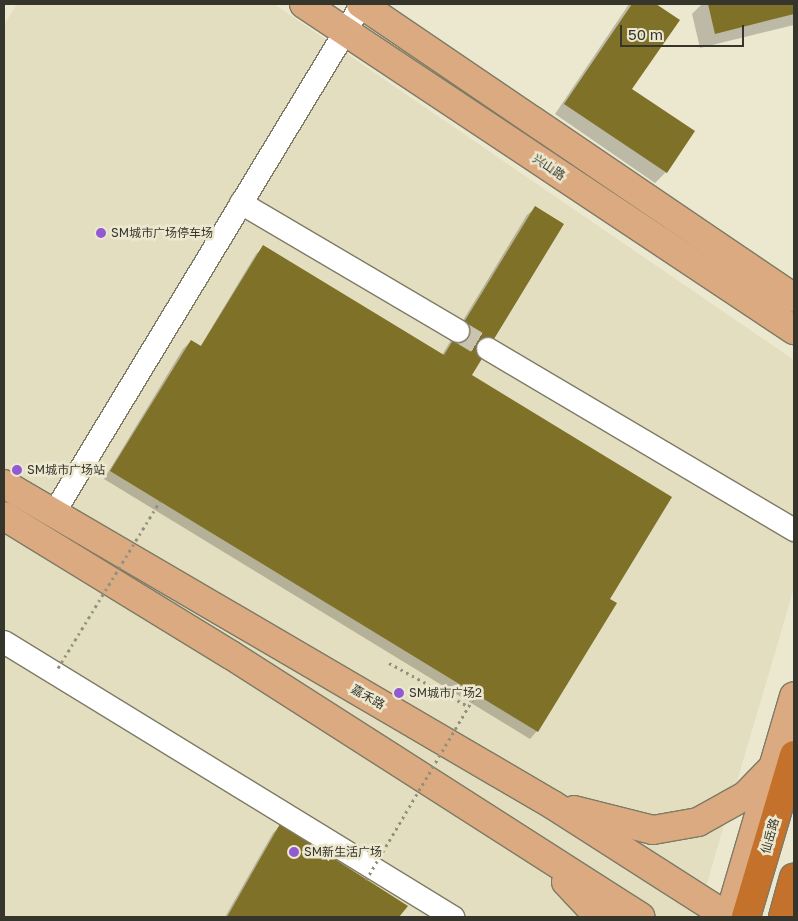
<!DOCTYPE html>
<html>
<head>
<meta charset="utf-8">
<style>
	body { margin:0 }
	#map { position:relative; width:798px; height:921px; overflow:hidden; background:#ece8d0; font-family:"Golos Text","Noto Sans SC",sans-serif }
	div>[style] { position:absolute }
	.built>* { inset:0; background:#e3debf }
	.shadow>* { inset:0; background:#0003 }
	.building>* { inset:0; background:#7f7228 }
	.minor-tunnel>* { height:22px; margin-top:-11px; transform-origin:0; background:repeating-linear-gradient(90deg,#c8c4af 0 22px,transparent 0 33px) }
	.path>* { height:3px; margin-top:-1.5px; transform-origin:0; background:repeating-linear-gradient(90deg,#918f7e 0 2.5px,transparent 0 6.5px) }
	.roads { filter:drop-shadow(1px 0 #7e7a65) drop-shadow(-1px 0 #7e7a65) drop-shadow(0 1px #7e7a65) drop-shadow(0 -1px #7e7a65) }
	.minor>* { height:22px; margin:-11px; padding:0 11px; transform-origin:11px; border-radius:11px; background:#fff }
	.major>* { height:28px; margin:-14px; padding:0 14px; transform-origin:14px; border-radius:14px; background:#dcaa80 }
	.highway>* { height:28px; margin:-14px; padding:0 14px; transform-origin:14px; border-radius:14px; background:#c4712b }
	.path-bridge>* { height:3px; margin-top:-1.5px; transform-origin:0; background:repeating-linear-gradient(90deg,#918f7e 0 2.5px,transparent 0 6.5px) }
	.dots>* { width:14px; height:14px; translate:-50% -50%; box-sizing:border-box; border:2px solid #ece8d0; border-radius:50% }
	span { translate:-50% -50%; white-space:nowrap; text-align:center; line-height:1.15; -webkit-text-stroke:5px #ece8d0; paint-order:stroke }
	.street-label { font-size:12px; color:#36352b }
	.poi-label { font-size:12px; color:#36352b }
	.left { translate:0 -50%; text-align:left }
	.frame { position:absolute; inset:0; border:5px solid #36352b; pointer-events:none }
	.scale { position:absolute; left:620px; top:25px; width:124px; height:22px; box-sizing:border-box; border:2px solid #36352b; border-top:0; padding-left:6px; font-size:15px; line-height:18px; white-space:nowrap; color:#36352b; -webkit-text-stroke:4px #ece8d0; paint-order:stroke }
</style>
</head>
<body>
<div id="map">
	<div class="built">
		<div style="clip-path:polygon(17px 4px,274px 4px,794px 360px,794px 588px,697px 917px,4px 917px,4px 25px)"></div>
	</div>
	<div class="shadow">
		<div style="clip-path:polygon(629px 4px,654px 4px,678px 20px,630px 89px,693px 132px,666px 172px,655px 183px,555px 114px)"></div>
		<div style="clip-path:polygon(702px 4px,794px 4px,794px 25px,700px 48px,692px 14px)"></div>
		<div style="clip-path:polygon(535px 208px,470px 376px,537px 731px,530px 739px,104px 479px,183px 349px,191px 341px,200px 347px,256px 254px,264px 247px,442px 355px,527px 215px)"></div>
		<div style="clip-path:polygon(280px 826px,406px 907px,398px 917px,225px 917px,273px 833px)"></div>
	</div>
	<div class="building">
		<div style="clip-path:polygon(632px 4px,656px 4px,680px 20px,632px 89px,695px 131px,667px 173px,564px 104px)"></div>
		<div style="clip-path:polygon(708px 4px,794px 4px,794px 14px,715px 34px)"></div>
		<div style="clip-path:polygon(535px 206px,564px 224px,472px 375px,672px 497px,610px 599px,617px 603px,538px 732px,110px 471px,191px 340px,201px 346px,263px 245px,444px 355px)"></div>
		<div style="clip-path:polygon(280px 824px,408px 906px,399px 917px,227px 917px)"></div>
	</div>
	<div class="minor-tunnel">
		<div style="left:458px;top:331px;width:35px;rotate:31deg"></div>
	</div>
	<div class="path">
		<div style="left:389px;top:663px;width:90px;rotate:28.6deg"></div>
	</div>
	<div class="roads">
		<div class="minor">
			<div style="left:241px;top:203px;width:252px;rotate:30.5deg"></div>
			<div style="left:488px;top:349px;width:356px;rotate:30.6deg"></div>
			<div style="left:54px;top:513px;width:595px;rotate:-58.82deg"></div>
			<div style="left:4px;top:642px;width:527px;rotate:31.49deg"></div>
		</div>
		<div class="major">
			<div style="left:304px;top:4px;width:589px;rotate:33.64deg"></div>
			<div style="left:361px;top:4px;width:523px;rotate:34.18deg"></div>
			<div style="left:4px;top:484px;width:636px;rotate:30.31deg"></div>
			<div style="left:553px;top:805px;width:208px;rotate:32.6deg"></div>
			<div style="left:4px;top:516px;width:266px;rotate:31.5deg"></div>
			<div style="left:231px;top:655px;width:486px;rotate:32.6deg"></div>
			<div style="left:574px;top:810px;width:81px;rotate:14.2deg"></div>
			<div style="left:653px;top:830px;width:46px;rotate:-10.1deg"></div>
			<div style="left:698px;top:822px;width:54px;rotate:-29deg"></div>
			<div style="left:745px;top:796px;width:43px;rotate:-45.9deg"></div>
			<div style="left:566px;top:882px;width:48px;rotate:46.7deg"></div>
			<div style="left:729px;top:917px;width:230px;rotate:-73.6deg"></div>
		</div>
		<div class="highway">
			<div style="left:746px;top:917px;width:169px;rotate:-73.5deg"></div>
			<div style="left:783px;top:917px;width:41px;rotate:-74.6deg"></div>
		</div>
	</div>
	<div class="path-bridge">
		<div style="left:58px;top:668px;width:196px;rotate:-58.6deg"></div>
		<div style="left:366px;top:880px;width:216px;rotate:-59.4deg"></div>
	</div>
	<div class="dots">
		<div style="left:101px;top:233px;background:#925ad2"></div>
		<div style="left:17px;top:470px;background:#925ad2"></div>
		<div style="left:399px;top:693px;background:#925ad2"></div>
		<div style="left:294px;top:852px;background:#925ad2"></div>
	</div>
	<div class="street-label">
		<span style="left:549px;top:167px;rotate:34deg">兴山路</span>
		<span style="left:368px;top:697px;rotate:30deg">嘉禾路</span>
		<span style="left:770px;top:836px;rotate:-74deg">仙岳路</span>
	</div>
	<div class="poi-label">
		<span class="left" style="left:111px;top:233px">SM城市广场停车场</span>
		<span class="left" style="left:27px;top:470px">SM城市广场站</span>
		<span class="left" style="left:409px;top:693px">SM城市广场2</span>
		<span class="left" style="left:304px;top:852px">SM新生活广场</span>
	</div>
	<div class="frame"></div>
	<div class="scale">50 m</div>
</div>
</body>
</html>
